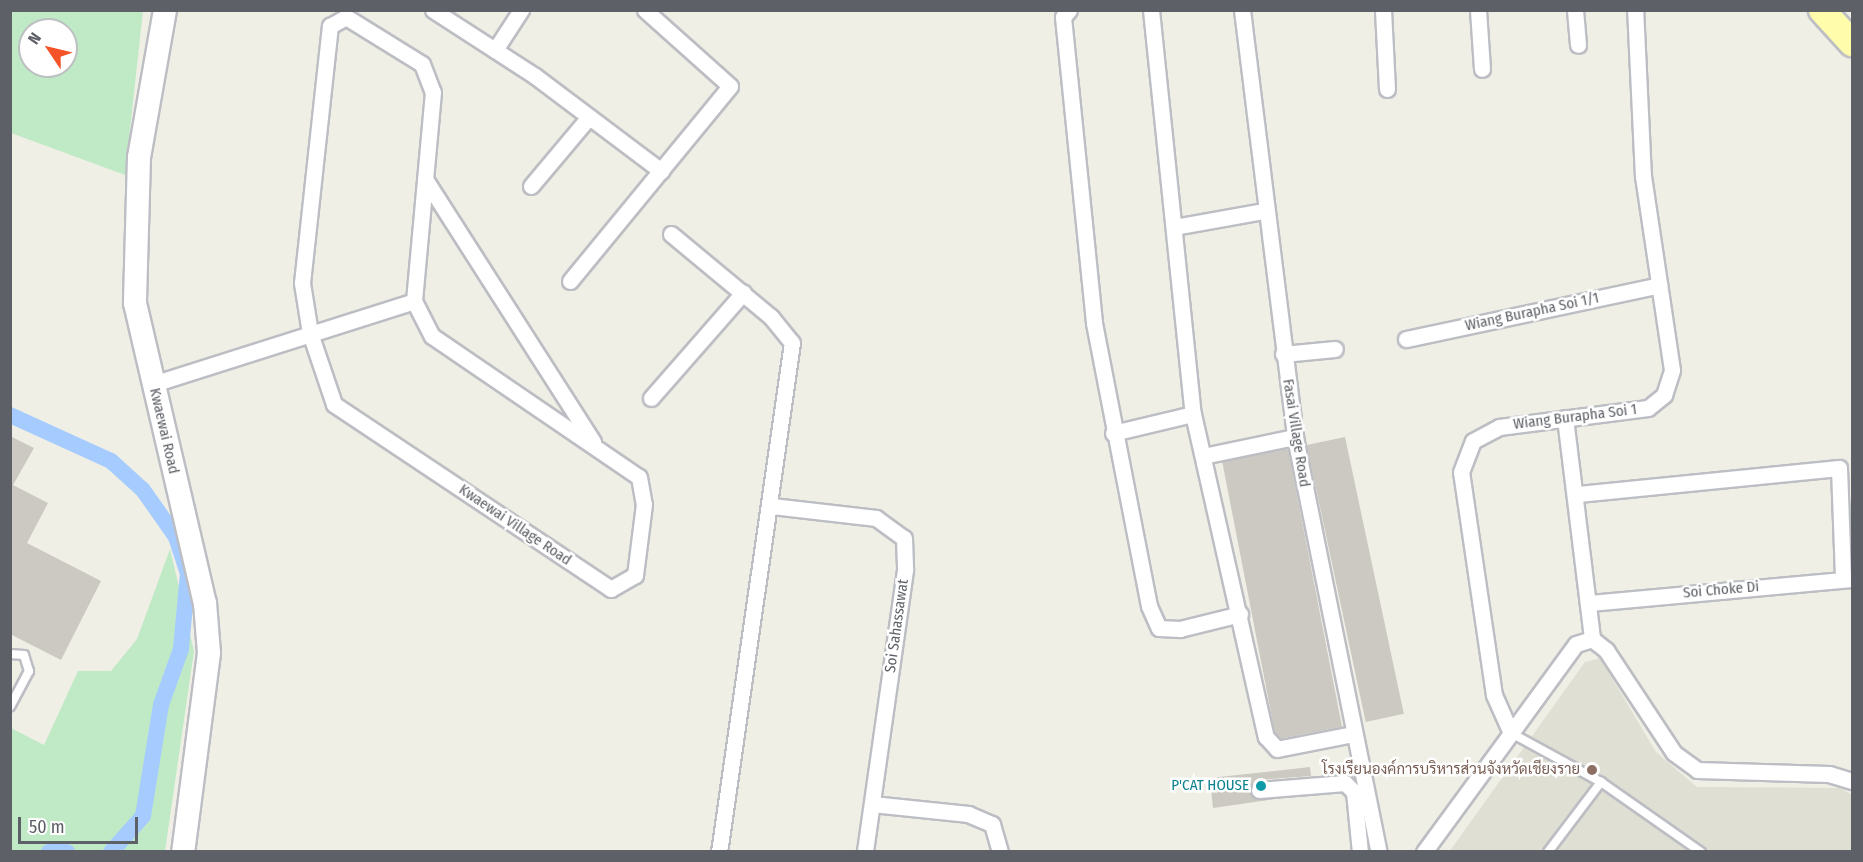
<!DOCTYPE html>
<html>
<head>
<meta charset="utf-8">
<style>
	body { margin:0 }
	#map { position:relative; width:1863px; height:862px; overflow:hidden; background:#f0efe5; font-family:"Fira Sans Condensed",Sarabun,sans-serif }
	div>[style] { position:absolute }
	.education>* { inset:0; background:#e0dfd3 }
	.green>* { inset:0; background:#c0e9c6 }
	.canal>* { height:16px; margin:-8px; padding:0 8px; transform-origin:8px; border-radius:8px; background:#a6ccff }
	.building>* { inset:0; background:#cbc9c2; transform-origin:0 0 }
	.roads { filter:drop-shadow(2px 0 #bdbec4) drop-shadow(-2px 0 #bdbec4) drop-shadow(0 2px #bdbec4) drop-shadow(0 -2px #bdbec4) }
	.lane>* { height:8px; margin:-4px; padding:0 4px; transform-origin:4px; border-radius:4px; background:#fff }
	.street>* { height:15px; margin:-7.5px; padding:0 7.5px; transform-origin:7.5px; border-radius:7.5px; background:#fff }
	.secondary>* { height:22px; margin:-11px; padding:0 11px; transform-origin:11px; border-radius:11px; background:#fff }
	.primary>* { height:26px; margin:-13px; padding:0 13px; transform-origin:13px; border-radius:13px; background:#fffdab }
	.dots>* { width:16px; height:16px; translate:-50% -50%; box-sizing:border-box; border:3px solid #fff; border-radius:50% }
	span { translate:-50% -50%; white-space:nowrap; text-align:center; line-height:1.15; -webkit-text-stroke:5px #fff; paint-order:stroke }
	.street-label { font-size:15px; color:#5d6066 }
	.education-label { font-size:15px; color:#785e54 }
	.right { translate:-100% -50%; text-align:right }
	.culture-label { font-size:15px; color:#0d838f }
	.frame { position:absolute; inset:0; border:12px solid #5d6066; pointer-events:none }
	.north { position:absolute; left:18px; top:18px; width:60px; height:60px; box-sizing:border-box; background:#fff; border:2px solid #bebfc2; border-radius:50%; rotate:305deg; font-size:16px; font-weight:700; line-height:24px; text-align:center; color:#5d6066 }
	.north::after { content:''; display:block; margin:auto; width:21px; height:27px; background:#f45427; clip-path:polygon(50% 0,100% 100%,50% 72%,0 100%) }
	.scale { position:absolute; left:18px; top:817px; width:120px; height:27px; box-sizing:border-box; border:3px solid #5d6066; border-top:0; padding-left:8px; font-size:18px; line-height:21px; white-space:nowrap; color:#5d6066; -webkit-text-stroke:4px #fff; paint-order:stroke }
</style>
</head>
<body>
<div id="map">
	<div class="education">
		<div style="clip-path:polygon(1600px 658px,1656px 752px,1697px 787px,1840px 788px,1852px 795px,1852px 851px,1449px 852px,1585px 662px)"></div>
	</div>
	<div class="green">
		<div style="clip-path:polygon(evenodd,10px 11px,143px 11px,125px 175px,11px 133px,10px 11px,30px 30px,66px 30px,66px 66px,30px 66px,30px 30px)"></div>
		<div style="clip-path:polygon(170px 549px,194px 651px,165px 851px,11px 851px,11px 728px,44px 745px,78px 671px,111px 671px,137px 639px)"></div>
	</div>
	<div class="canal">
		<div style="left:10px;top:415px;width:111px;rotate:24.5deg"></div>
		<div style="left:111px;top:461px;width:43px;rotate:42.2deg"></div>
		<div style="left:143px;top:490px;width:57px;rotate:54.9deg"></div>
		<div style="left:176px;top:537px;width:38px;rotate:72deg"></div>
		<div style="left:188px;top:573px;width:76px;rotate:95.3deg"></div>
		<div style="left:181px;top:649px;width:59px;rotate:109.7deg"></div>
		<div style="left:161px;top:705px;width:112px;rotate:99.2deg"></div>
		<div style="left:143px;top:816px;width:48px;rotate:131.6deg"></div>
		<div style="left:49px;top:852px;width:18px"></div>
	</div>
	<div class="building">
		<div style="clip-path:polygon(10px 436px,34px 448px,13px 485px,48px 503px,27px 543px,101px 581px,61px 660px,10px 634px)"></div>
		<div style="left:1345px;top:437px;width:283px;height:39px;rotate:78deg"></div>
		<div style="left:1288px;top:449px;width:283px;height:67px;rotate:79deg"></div>
		<div style="clip-path:polygon(1310px 767px,1311px 776px,1258px 780px,1250px 786px,1255px 799px,1289px 797px,1213px 808px,1210px 778px)"></div>
	</div>
	<div class="roads">
		<div class="lane">
			<div style="left:10px;top:654px;width:14px;rotate:4deg"></div>
			<div style="left:24px;top:655px;width:17px;rotate:73deg"></div>
			<div style="left:29px;top:671px;width:40px;rotate:118deg"></div>
			<div style="left:1511px;top:733px;width:102px;rotate:28.6deg"></div>
			<div style="left:1601px;top:782px;width:122px;rotate:35deg"></div>
			<div style="left:1548px;top:852px;width:88px;rotate:-52.9deg"></div>
		</div>
		<div class="street">
			<div style="left:433px;top:10px;width:121px;rotate:32.9deg"></div>
			<div style="left:535px;top:76px;width:158px;rotate:37deg"></div>
			<div style="left:1069px;top:10px;width:9px;rotate:131deg"></div>
			<div style="left:1063px;top:17px;width:308px;rotate:84.2deg"></div>
			<div style="left:1094px;top:323px;width:288px;rotate:79deg"></div>
			<div style="left:1149px;top:606px;width:24px;rotate:66deg"></div>
			<div style="left:1159px;top:628px;width:21px;rotate:3deg"></div>
			<div style="left:1180px;top:629px;width:62px;rotate:-14deg"></div>
			<div style="left:1151px;top:10px;width:406px;rotate:84.1deg"></div>
			<div style="left:1193px;top:414px;width:331px;rotate:77.3deg"></div>
			<div style="left:1266px;top:737px;width:16px;rotate:47deg"></div>
			<div style="left:1277px;top:749px;width:77px;rotate:-11.2deg"></div>
			<div style="left:1242px;top:10px;width:430px;rotate:82.9deg"></div>
			<div style="left:1295px;top:437px;width:423px;rotate:78.6deg"></div>
			<div style="left:1383px;top:10px;width:79px;rotate:87.1deg"></div>
			<div style="left:1478px;top:10px;width:59px;rotate:86.1deg"></div>
			<div style="left:1575px;top:10px;width:35px;rotate:85deg"></div>
			<div style="left:346px;top:17px;width:89px;rotate:31.7deg"></div>
			<div style="left:422px;top:64px;width:30px;rotate:69deg"></div>
			<div style="left:433px;top:92px;width:210px;rotate:95.2deg"></div>
			<div style="left:414px;top:301px;width:39px;rotate:63deg"></div>
			<div style="left:432px;top:336px;width:250px;rotate:34.3deg"></div>
			<div style="left:639px;top:477px;width:27px;rotate:80deg"></div>
			<div style="left:644px;top:504px;width:72px;rotate:97.2deg"></div>
			<div style="left:635px;top:575px;width:28px;rotate:150deg"></div>
			<div style="left:611px;top:589px;width:333px;rotate:-146.3deg"></div>
			<div style="left:334px;top:404px;width:75px;rotate:-108.7deg"></div>
			<div style="left:310px;top:333px;width:51px;rotate:-99.1deg"></div>
			<div style="left:302px;top:283px;width:259px;rotate:-83.8deg"></div>
			<div style="left:330px;top:26px;width:18px;rotate:-29deg"></div>
			<div style="left:495px;top:50px;width:48px;rotate:-57deg"></div>
			<div style="left:425px;top:179px;width:312px;rotate:57.4deg"></div>
			<div style="left:531px;top:186px;width:90px;rotate:-50deg"></div>
			<div style="left:1174px;top:227px;width:91px;rotate:-10.1deg"></div>
			<div style="left:671px;top:234px;width:130px;rotate:39.7deg"></div>
			<div style="left:771px;top:317px;width:33px;rotate:51deg"></div>
			<div style="left:792px;top:343px;width:514px;rotate:98.16deg"></div>
			<div style="left:570px;top:281px;width:252px;rotate:-50.6deg"></div>
			<div style="left:730px;top:86px;width:114px;rotate:-138.2deg"></div>
			<div style="left:1406px;top:339px;width:259px;rotate:-12deg"></div>
			<div style="left:1283px;top:354px;width:52px;rotate:-5.5deg"></div>
			<div style="left:153px;top:384px;width:274px;rotate:-17.6deg"></div>
			<div style="left:651px;top:398px;width:140px;rotate:-48.8deg"></div>
			<div style="left:1565px;top:418px;width:223px;rotate:83deg"></div>
			<div style="left:1113px;top:433px;width:82px;rotate:-13.4deg"></div>
			<div style="left:1203px;top:456px;width:94px;rotate:-11.7deg"></div>
			<div style="left:1578px;top:494px;width:262px;rotate:-5.7deg"></div>
			<div style="left:1839px;top:468px;width:110px;rotate:87.9deg"></div>
			<div style="left:772px;top:506px;width:105px;rotate:6.6deg"></div>
			<div style="left:876px;top:518px;width:34px;rotate:36deg"></div>
			<div style="left:904px;top:538px;width:32px;rotate:88deg"></div>
			<div style="left:905px;top:570px;width:285px;rotate:98.1deg"></div>
			<div style="left:1589px;top:603px;width:264px;rotate:-5.2deg"></div>
			<div style="left:1511px;top:733px;width:110px;rotate:-53.9deg"></div>
			<div style="left:1576px;top:644px;width:17px;rotate:-17deg"></div>
			<div style="left:1592px;top:639px;width:18px;rotate:38deg"></div>
			<div style="left:1606px;top:650px;width:123px;rotate:56.6deg"></div>
			<div style="left:1674px;top:753px;width:29px;rotate:36deg"></div>
			<div style="left:1697px;top:770px;width:132px;rotate:1.7deg"></div>
			<div style="left:1829px;top:774px;width:24px;rotate:17deg"></div>
			<div style="left:1259px;top:790px;width:86px;rotate:-4.7deg"></div>
			<div style="left:1345px;top:783px;width:13px;rotate:45deg"></div>
			<div style="left:1354px;top:792px;width:60px;rotate:84.3deg"></div>
			<div style="left:872px;top:804px;width:97px;rotate:5.9deg"></div>
			<div style="left:968px;top:814px;width:26px;rotate:23deg"></div>
			<div style="left:992px;top:824px;width:29px;rotate:74deg"></div>
			<div style="left:1424px;top:852px;width:147px;rotate:-53.8deg"></div>
			<div style="left:1511px;top:733px;width:42px;rotate:-114.1deg"></div>
			<div style="left:1494px;top:695px;width:225px;rotate:-98.4deg"></div>
			<div style="left:1461px;top:472px;width:33px;rotate:-69deg"></div>
			<div style="left:1473px;top:441px;width:30px;rotate:-28deg"></div>
			<div style="left:1499px;top:427px;width:150px;rotate:-7.3deg"></div>
			<div style="left:1648px;top:408px;width:21px;rotate:-39deg"></div>
			<div style="left:1664px;top:395px;width:26px;rotate:-72deg"></div>
			<div style="left:1672px;top:370px;width:195px;rotate:-98.5deg"></div>
			<div style="left:1643px;top:177px;width:167px;rotate:-92.7deg"></div>
		</div>
		<div class="secondary">
			<div style="left:165px;top:10px;width:149px;rotate:100deg"></div>
			<div style="left:139px;top:157px;width:146px;rotate:91.6deg"></div>
			<div style="left:135px;top:303px;width:308px;rotate:76.9deg"></div>
			<div style="left:205px;top:603px;width:50px;rotate:85.4deg"></div>
			<div style="left:209px;top:653px;width:201px;rotate:97.4deg"></div>
		</div>
		<div class="primary">
			<div style="left:1822px;top:10px;width:45px;rotate:47.7deg"></div>
		</div>
	</div>
	<div class="dots">
		<div style="left:1592px;top:770px;background:#8d6e63"></div>
		<div style="left:1261px;top:786px;background:#0f9aa8"></div>
	</div>
	<div class="street-label">
		<span style="left:1532px;top:312px;rotate:-12deg">Wiang Burapha Soi 1/1</span>
		<span style="left:1575px;top:417px;rotate:-7deg">Wiang Burapha Soi 1</span>
		<span style="left:164px;top:431px;rotate:77deg">Kwaewai Road</span>
		<span style="left:1296px;top:433px;rotate:81deg">Fasai Village Road</span>
		<span style="left:515px;top:525px;rotate:34deg">Kwaewai Village Road</span>
		<span style="left:1721px;top:590px;rotate:-5deg">Soi Choke Di</span>
		<span style="left:897px;top:626px;rotate:-82deg">Soi Sahassawat</span>
	</div>
	<div class="education-label">
		<span class="right" style="left:1580px;top:770px">โรงเรียนองค์การบริหารส่วนจังหวัดเชียงราย</span>
	</div>
	<div class="culture-label">
		<span class="right" style="left:1249px;top:786px">P'CAT HOUSE</span>
	</div>
	<div class="frame"></div>
	<div class="north">N</div>
	<div class="scale">50 m</div>
</div>
</body>
</html>
